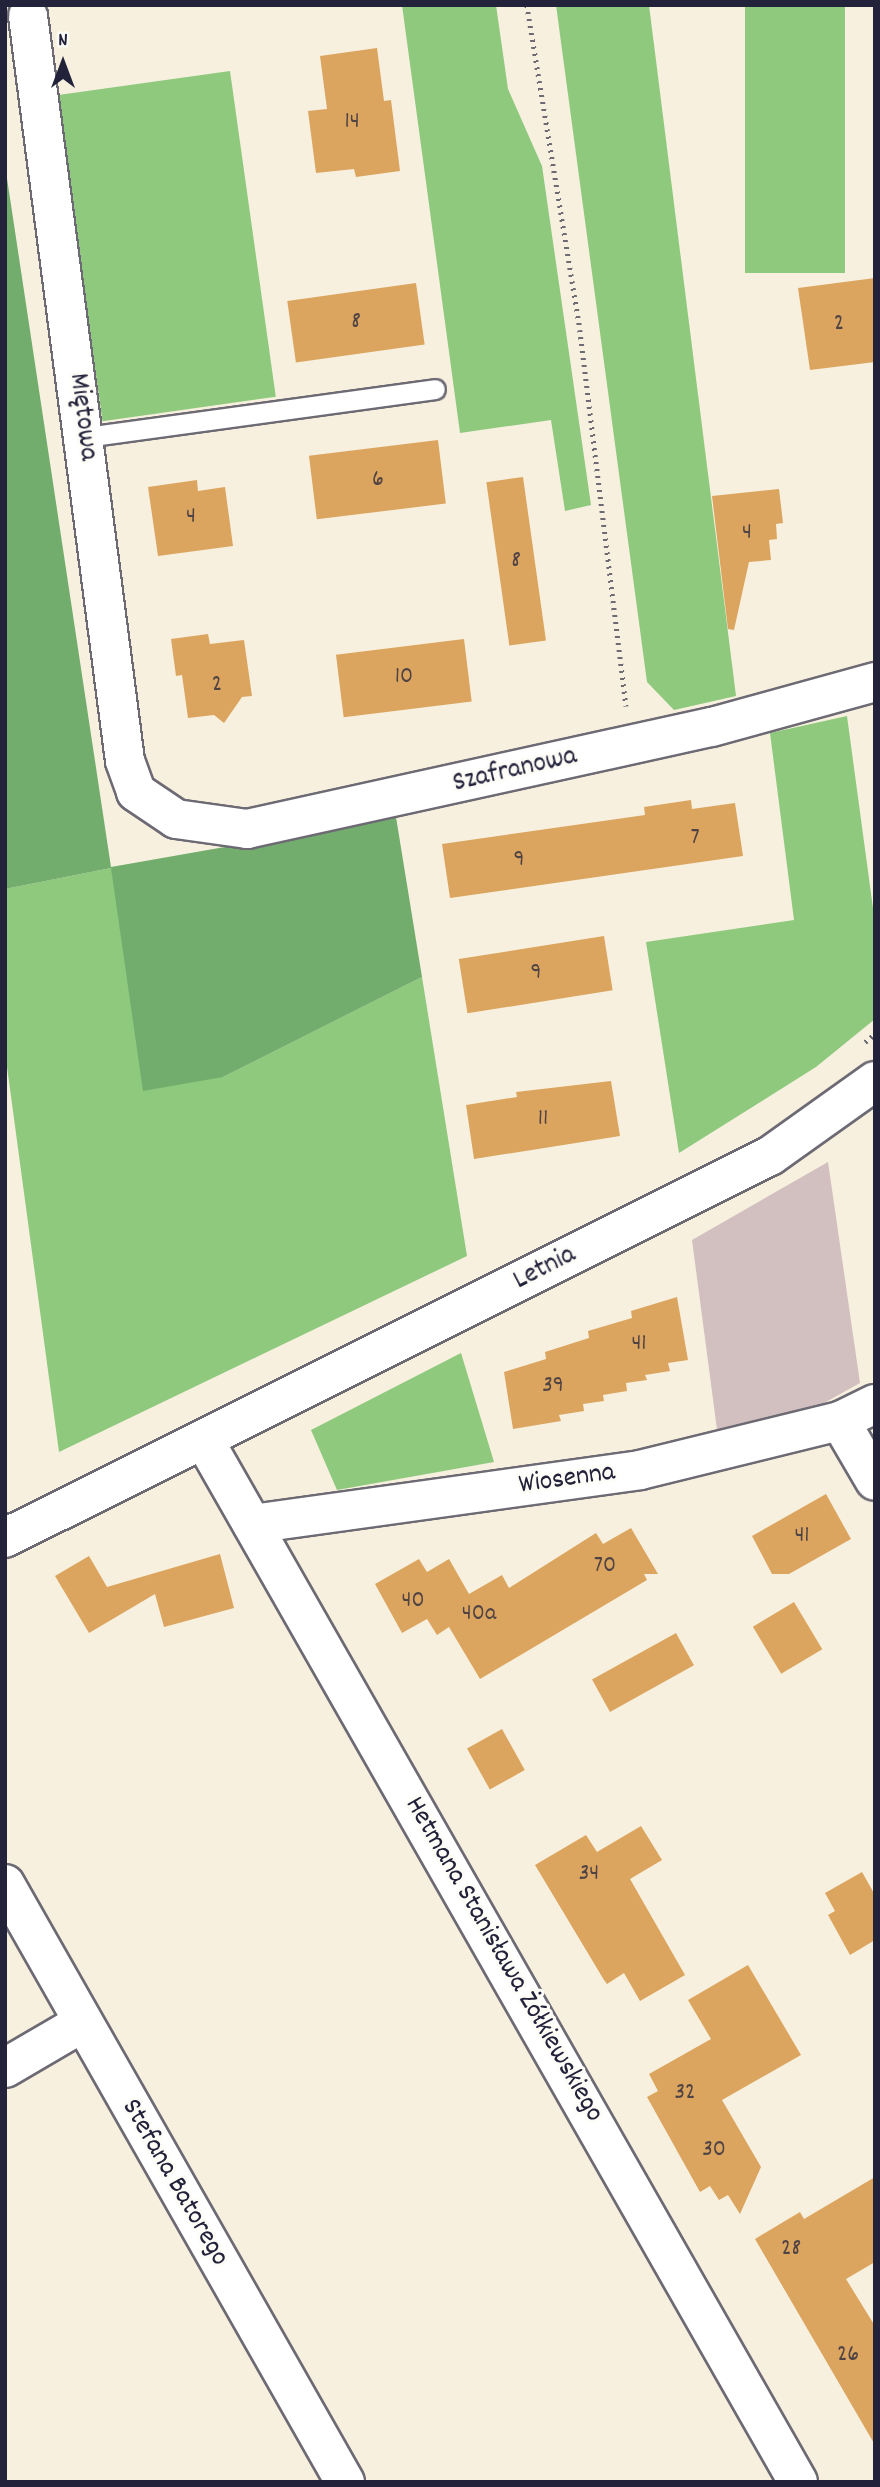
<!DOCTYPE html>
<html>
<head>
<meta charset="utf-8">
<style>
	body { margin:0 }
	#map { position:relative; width:880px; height:2487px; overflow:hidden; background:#f7f0de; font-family:Dekko,sans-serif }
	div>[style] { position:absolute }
	.industrial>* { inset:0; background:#d2bfc0 }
	.green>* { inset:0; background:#8ec97e; transform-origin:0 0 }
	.forest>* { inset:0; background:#72ad6d }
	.building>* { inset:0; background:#dca55f; transform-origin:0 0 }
	.path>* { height:4.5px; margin-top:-2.25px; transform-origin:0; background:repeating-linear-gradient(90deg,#6d6a74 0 2px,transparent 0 7px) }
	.roads { filter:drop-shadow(2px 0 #6d6a74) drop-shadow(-2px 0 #6d6a74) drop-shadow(0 2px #6d6a74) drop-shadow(0 -2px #6d6a74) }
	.lane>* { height:19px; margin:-9.5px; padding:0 9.5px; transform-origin:9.5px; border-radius:9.5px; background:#fff }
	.street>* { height:38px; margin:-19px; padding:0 19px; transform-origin:19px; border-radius:19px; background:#fff }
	span { translate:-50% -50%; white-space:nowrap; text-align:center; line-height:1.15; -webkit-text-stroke:6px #fdfcf7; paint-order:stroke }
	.number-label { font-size:24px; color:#504344 }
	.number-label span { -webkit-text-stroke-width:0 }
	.street-label { font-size:28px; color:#22223b }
	.frame { position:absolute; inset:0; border:7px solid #22223b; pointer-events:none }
	.north { position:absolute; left:28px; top:28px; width:70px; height:70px; -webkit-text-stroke:5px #fdfcf7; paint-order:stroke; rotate:0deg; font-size:19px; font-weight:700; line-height:28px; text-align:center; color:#22223b }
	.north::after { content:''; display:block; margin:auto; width:24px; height:32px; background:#22223b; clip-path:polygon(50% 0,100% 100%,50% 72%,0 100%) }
</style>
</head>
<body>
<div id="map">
	<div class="industrial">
		<div style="clip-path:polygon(828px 1162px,860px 1383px,808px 1412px,718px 1437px,692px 1240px)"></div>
	</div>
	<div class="green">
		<div style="clip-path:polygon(402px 5px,496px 5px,508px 89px,542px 166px,591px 505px,565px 511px,551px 420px,460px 433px)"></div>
		<div style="clip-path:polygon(556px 5px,649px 5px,736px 696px,674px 710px,647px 682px)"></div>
		<div style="left:745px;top:5px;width:100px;height:268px"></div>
		<div style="left:230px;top:71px;width:329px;height:175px;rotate:82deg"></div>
		<div style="clip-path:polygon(847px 716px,875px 923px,875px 1019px,816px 1067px,679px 1153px,646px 942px,794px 920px,770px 733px)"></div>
		<div style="clip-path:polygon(111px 868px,223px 1077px,422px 977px,467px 1256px,59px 1452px,5px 1052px,5px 889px)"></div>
		<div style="clip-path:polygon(461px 1353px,494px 1462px,337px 1490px,311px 1430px)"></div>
	</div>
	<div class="forest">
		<div style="clip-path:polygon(5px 165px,111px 867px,396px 817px,422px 977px,223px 1077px,143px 1091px,111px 868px,5px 889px)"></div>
	</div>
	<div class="building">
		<div style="clip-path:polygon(377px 48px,384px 101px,391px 100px,400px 171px,356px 177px,354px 169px,316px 173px,308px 111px,327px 109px,320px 56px)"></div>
		<div style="clip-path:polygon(875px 278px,875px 362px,810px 370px,798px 288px)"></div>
		<div style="left:416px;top:283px;width:62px;height:130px;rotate:82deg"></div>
		<div style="left:438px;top:440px;width:64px;height:130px;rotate:83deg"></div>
		<div style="left:523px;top:477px;width:165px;height:37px;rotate:82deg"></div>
		<div style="clip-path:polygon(197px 480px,198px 491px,225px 487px,233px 546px,158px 556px,148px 487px)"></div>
		<div style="clip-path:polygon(779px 489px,783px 523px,776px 524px,777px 539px,769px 540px,771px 560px,749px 562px,734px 630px,728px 629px,712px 496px)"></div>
		<div style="clip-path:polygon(208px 634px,210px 644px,244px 640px,252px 696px,242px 697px,224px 723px,214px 715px,188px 718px,182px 675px,176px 676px,171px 639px)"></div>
		<div style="left:464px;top:639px;width:63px;height:129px;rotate:83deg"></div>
		<div style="clip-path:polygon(691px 800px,692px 809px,735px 803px,743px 856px,450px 898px,442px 844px,645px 815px,644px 807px)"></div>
		<div style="left:604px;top:936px;width:55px;height:147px;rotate:81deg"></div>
		<div style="clip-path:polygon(611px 1081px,620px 1136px,474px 1159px,466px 1105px,517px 1097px,516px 1092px)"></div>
		<div style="clip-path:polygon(677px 1297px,688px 1360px,668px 1363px,670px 1371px,645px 1375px,647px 1380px,626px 1383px,627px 1391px,603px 1395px,604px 1401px,583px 1404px,584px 1411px,559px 1415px,561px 1421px,513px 1429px,504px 1372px,546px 1359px,545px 1352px,589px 1338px,588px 1331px,632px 1318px,631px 1311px)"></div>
		<div style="clip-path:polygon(826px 1494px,851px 1539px,789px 1574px,772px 1574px,752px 1536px)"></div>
		<div style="clip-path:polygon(631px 1528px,658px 1574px,644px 1574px,647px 1580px,480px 1679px,449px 1627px,437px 1635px,427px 1619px,402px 1633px,375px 1584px,419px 1559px,427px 1572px,449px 1559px,469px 1594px,502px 1575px,509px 1588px,596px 1533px,603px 1544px)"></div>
		<div style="clip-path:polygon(220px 1554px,234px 1608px,164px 1627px,155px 1594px,89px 1633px,55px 1576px,89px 1556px,107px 1587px)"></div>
		<div style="left:794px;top:1602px;width:55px;height:48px;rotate:59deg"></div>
		<div style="left:676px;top:1633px;width:37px;height:96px;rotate:61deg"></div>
		<div style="left:502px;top:1729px;width:47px;height:40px;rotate:61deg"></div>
		<div style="clip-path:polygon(641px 1826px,662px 1860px,630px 1879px,685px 1975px,640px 2001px,624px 1973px,607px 1984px,604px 1980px,535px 1865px,586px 1835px,597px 1852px)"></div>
		<div style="clip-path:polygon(862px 1872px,875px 1895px,875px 1940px,850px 1955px,828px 1915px,835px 1911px,825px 1893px)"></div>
		<div style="clip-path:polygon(748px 1965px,801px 2055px,722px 2100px,761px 2167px,740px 2214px,728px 2195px,719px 2200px,710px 2186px,700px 2192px,647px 2097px,658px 2091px,649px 2074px,711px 2039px,688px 2000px)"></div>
		<div style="clip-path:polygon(875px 2177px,875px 2262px,846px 2279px,875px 2326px,875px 2445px,755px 2239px,800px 2212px,804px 2219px)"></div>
	</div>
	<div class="path">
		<div style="left:527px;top:5px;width:329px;rotate:80.7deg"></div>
		<div style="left:580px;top:330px;width:379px;rotate:83deg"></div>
		<div style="left:865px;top:1042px;width:13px;rotate:-39deg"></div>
	</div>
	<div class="roads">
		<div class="lane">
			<div style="left:85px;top:437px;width:353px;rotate:-7.8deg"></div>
		</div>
		<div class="street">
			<div style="left:28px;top:16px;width:751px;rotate:82.58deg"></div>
			<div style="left:125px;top:761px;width:33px;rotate:70deg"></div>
			<div style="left:136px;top:792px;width:48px;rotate:34deg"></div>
			<div style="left:176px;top:819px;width:72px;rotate:8deg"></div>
			<div style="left:247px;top:829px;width:476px;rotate:-12.4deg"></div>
			<div style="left:712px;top:727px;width:169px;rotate:-15.4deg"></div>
			<div style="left:840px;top:1421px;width:69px;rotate:59.7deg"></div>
			<div style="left:204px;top:1440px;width:1199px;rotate:60.31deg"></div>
			<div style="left:252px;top:1524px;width:392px;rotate:-7.9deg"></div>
			<div style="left:640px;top:1470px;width:206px;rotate:-13.8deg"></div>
			<div style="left:840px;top:1421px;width:39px;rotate:-26deg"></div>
			<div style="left:5px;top:1538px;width:855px;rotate:-26.54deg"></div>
			<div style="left:770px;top:1156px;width:129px;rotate:-35.5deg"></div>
			<div style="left:5px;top:1884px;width:688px;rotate:60.38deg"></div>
			<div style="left:5px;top:2068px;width:89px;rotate:-30.3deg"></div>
		</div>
	</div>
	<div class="number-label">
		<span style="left:352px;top:123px">14</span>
		<span style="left:356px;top:323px">8</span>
		<span style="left:839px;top:325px">2</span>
		<span style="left:378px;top:481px">6</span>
		<span style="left:191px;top:518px">4</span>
		<span style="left:747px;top:534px">4</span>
		<span style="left:516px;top:562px">8</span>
		<span style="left:404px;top:678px">10</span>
		<span style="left:217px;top:686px">2</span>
		<span style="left:695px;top:839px">7</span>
		<span style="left:519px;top:861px">9</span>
		<span style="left:536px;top:974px">9</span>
		<span style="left:543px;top:1120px">11</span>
		<span style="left:639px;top:1345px">41</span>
		<span style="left:553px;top:1387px">39</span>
		<span style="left:802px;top:1537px">41</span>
		<span style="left:605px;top:1567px">70</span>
		<span style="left:413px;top:1602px">40</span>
		<span style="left:479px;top:1615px">40a</span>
		<span style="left:589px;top:1875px">34</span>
		<span style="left:685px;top:2094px">32</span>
		<span style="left:714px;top:2151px">30</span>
		<span style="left:791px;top:2250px">28</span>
		<span style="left:848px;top:2356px">26</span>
	</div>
	<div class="street-label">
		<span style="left:82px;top:417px;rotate:83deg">Miętowa</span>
		<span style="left:515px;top:771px;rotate:-13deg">Szafranowa</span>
		<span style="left:545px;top:1269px;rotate:-27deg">Letnia</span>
		<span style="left:567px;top:1480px;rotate:-8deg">Wiosenna</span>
		<span style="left:503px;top:1960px;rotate:60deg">Hetmana Stanisława Żółkiewskiego</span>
		<span style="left:174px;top:2183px;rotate:60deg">Stefana Batorego</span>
	</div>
	<div class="frame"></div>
	<div class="north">N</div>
</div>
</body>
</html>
